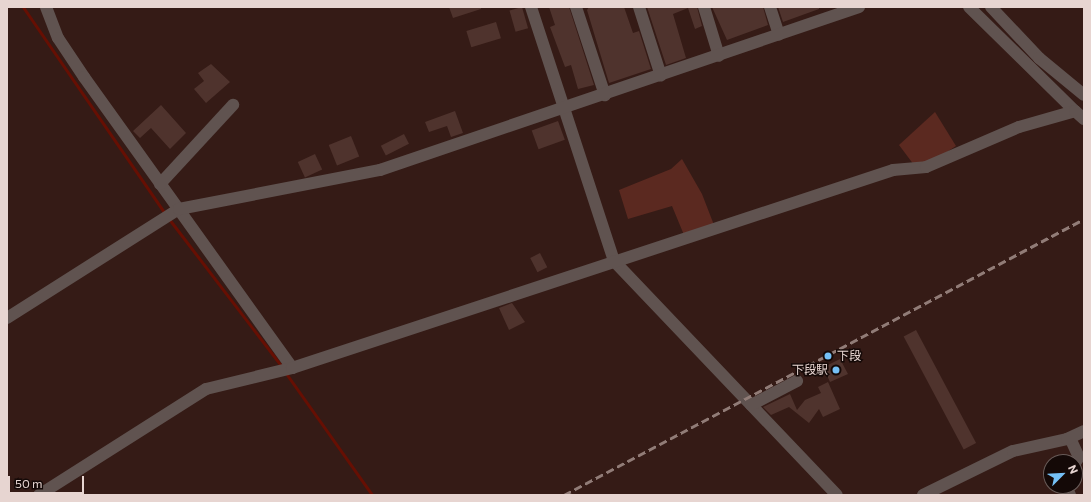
<!DOCTYPE html>
<html>
<head>
<meta charset="utf-8">
<style>
	body { margin:0 }
	#map { position:relative; width:1091px; height:502px; overflow:hidden; background:#351b16; font-family:Commissioner,"Noto Sans JP",sans-serif }
	div>[style] { position:absolute }
	.green>* { inset:0; background:#5b2920 }
	.stream>* { height:3px; margin:-1.5px; padding:0 1.5px; transform-origin:1.5px; border-radius:1.5px; background:#660f03 }
	.building>* { inset:0; background:#4f332d; transform-origin:0 0 }
	.minor>* { height:12px; margin:-6px; padding:0 6px; transform-origin:6px; border-radius:6px; background:#605350 }
	.rail>* { height:3px; margin-top:-1.5px; transform-origin:0; background:repeating-linear-gradient(90deg,#917c77 0 8px,transparent 0 12px) }
	.dots>* { width:11px; height:11px; translate:-50% -50%; box-sizing:border-box; border:2px solid #140907; border-radius:50% }
	span { translate:-50% -50%; white-space:nowrap; text-align:center; line-height:1.15; -webkit-text-stroke:3px #140907; paint-order:stroke }
	.poi-label { font-size:12px; color:#e7d5d1 }
	.left { translate:0 -50%; text-align:left }
	.right { translate:-100% -50%; text-align:right }
	.frame { position:absolute; inset:0; border:8px solid #e7d5d1; pointer-events:none }
	.north { position:absolute; left:1043px; top:454px; width:40px; height:40px; box-sizing:border-box; background:#140907; border:1px solid #685b58; border-radius:50%; rotate:66deg; font-size:11px; font-weight:700; line-height:16px; text-align:center; color:#e7d5d1 }
	.north::after { content:''; display:block; margin:auto; width:14px; height:18px; background:#75c0f6; clip-path:polygon(50% 0,100% 100%,50% 72%,0 100%) }
	.scale { position:absolute; left:8px; top:476px; width:76px; height:18px; box-sizing:border-box; border:2px solid #e7d5d1; border-top:0; padding-left:5px; font-size:12px; line-height:14px; white-space:nowrap; color:#e7d5d1; -webkit-text-stroke:3px #140907; paint-order:stroke }
</style>
</head>
<body>
<div id="map">
	<div class="green">
		<div style="clip-path:polygon(935px 112px,956px 146px,930px 163px,914px 165px,899px 145px)"></div>
		<div style="clip-path:polygon(682px 159px,702px 194px,714px 225px,684px 235px,672px 206px,628px 219px,619px 190px,671px 169px)"></div>
	</div>
	<div class="stream">
		<div style="left:23px;top:7px;width:252px;rotate:55.5deg"></div>
		<div style="left:169px;top:219px;width:186px;rotate:52.6deg"></div>
		<div style="left:285px;top:372px;width:151px;rotate:54.7deg"></div>
	</div>
	<div class="building">
		<div style="clip-path:polygon(449px 7px,481px 7px,481px 9px,453px 18px)"></div>
		<div style="left:522px;top:7px;width:22px;height:13px;rotate:74deg"></div>
		<div style="clip-path:polygon(549px 7px,569px 7px,594px 85px,578px 89px,571px 65px,565px 67px,550px 27px,555px 25px)"></div>
		<div style="clip-path:polygon(589px 7px,624px 7px,633px 33px,639px 31px,651px 69px,609px 83px,587px 10px)"></div>
		<div style="clip-path:polygon(647px 7px,697px 7px,702px 26px,695px 29px,688px 8px,673px 14px,686px 58px,666px 65px)"></div>
		<div style="clip-path:polygon(712px 7px,763px 7px,768px 25px,727px 40px)"></div>
		<div style="clip-path:polygon(778px 7px,819px 7px,819px 9px,783px 22px)"></div>
		<div style="left:496px;top:22px;width:17px;height:31px;rotate:73deg"></div>
		<div style="clip-path:polygon(211px 64px,230px 82px,206px 103px,194px 89px,204px 81px,198px 73px)"></div>
		<div style="clip-path:polygon(161px 105px,186px 133px,170px 149px,151px 128px,140px 138px,133px 131px)"></div>
		<div style="clip-path:polygon(455px 111px,463px 133px,451px 137px,447px 126px,429px 132px,425px 122px)"></div>
		<div style="left:558px;top:121px;width:20px;height:28px;rotate:70deg"></div>
		<div style="left:404px;top:134px;width:11px;height:26px;rotate:63deg"></div>
		<div style="left:351px;top:136px;width:22px;height:24px;rotate:68deg"></div>
		<div style="left:315px;top:154px;width:17px;height:19px;rotate:65deg"></div>
		<div style="left:540px;top:253px;width:16px;height:11px;rotate:63deg"></div>
		<div style="clip-path:polygon(512px 303px,525px 322px,509px 330px,499px 308px)"></div>
		<div style="left:916px;top:330px;width:128px;height:14px;rotate:62deg"></div>
		<div style="clip-path:polygon(840px 359px,848px 374px,830px 382px,825px 371px,829px 369px,828px 365px)"></div>
		<div style="clip-path:polygon(828px 382px,840px 409px,823px 417px,819px 409px,809px 423px,789px 407px,771px 415px,763px 407px,790px 394px,797px 410px,805px 400px,821px 393px,818px 387px)"></div>
	</div>
	<div class="minor">
		<div style="left:46px;top:7px;width:33px;rotate:69deg"></div>
		<div style="left:58px;top:38px;width:47px;rotate:56.3deg"></div>
		<div style="left:84px;top:77px;width:358px;rotate:54.4deg"></div>
		<div style="left:531px;top:7px;width:267px;rotate:71.9deg"></div>
		<div style="left:614px;top:261px;width:323px;rotate:46.4deg"></div>
		<div style="left:576px;top:7px;width:93px;rotate:71.8deg"></div>
		<div style="left:639px;top:7px;width:72px;rotate:72.3deg"></div>
		<div style="left:704px;top:7px;width:51px;rotate:73deg"></div>
		<div style="left:770px;top:7px;width:29px;rotate:72deg"></div>
		<div style="left:969px;top:7px;width:148px;rotate:44.5deg"></div>
		<div style="left:991px;top:7px;width:70px;rotate:46.7deg"></div>
		<div style="left:1039px;top:58px;width:58px;rotate:39.4deg"></div>
		<div style="left:160px;top:184px;width:108px;rotate:-47.3deg"></div>
		<div style="left:7px;top:318px;width:204px;rotate:-32.4deg"></div>
		<div style="left:179px;top:209px;width:205px;rotate:-11deg"></div>
		<div style="left:380px;top:170px;width:506px;rotate:-18.79deg"></div>
		<div style="left:751px;top:405px;width:52px;rotate:-27.6deg"></div>
		<div style="left:1070px;top:438px;width:21px;rotate:65deg"></div>
		<div style="left:1079px;top:457px;width:7px;rotate:124deg"></div>
		<div style="left:1066px;top:486px;width:10px;rotate:66deg"></div>
		<div style="left:39px;top:495px;width:198px;rotate:-32.4deg"></div>
		<div style="left:206px;top:389px;width:89px;rotate:-13.7deg"></div>
		<div style="left:292px;top:368px;width:633px;rotate:-18.23deg"></div>
		<div style="left:893px;top:170px;width:33px;rotate:-5deg"></div>
		<div style="left:926px;top:167px;width:101px;rotate:-23.3deg"></div>
		<div style="left:1019px;top:127px;width:58px;rotate:-15.9deg"></div>
		<div style="left:1075px;top:111px;width:12px;rotate:42deg"></div>
		<div style="left:923px;top:495px;width:100px;rotate:-26.1deg"></div>
		<div style="left:1013px;top:451px;width:55px;rotate:-12.5deg"></div>
		<div style="left:1067px;top:439px;width:19px;rotate:-25deg"></div>
	</div>
	<div class="rail">
		<div style="left:564px;top:495px;width:589px;rotate:-27.96deg"></div>
	</div>
	<div class="dots">
		<div style="left:828px;top:356px;background:#75c0f6"></div>
		<div style="left:836px;top:370px;background:#75c0f6"></div>
	</div>
	<div class="poi-label">
		<span class="left" style="left:837px;top:356px">下段</span>
		<span class="right" style="left:828px;top:370px">下段駅</span>
	</div>
	<div class="frame"></div>
	<div class="north">N</div>
	<div class="scale">50 m</div>
</div>
</body>
</html>
